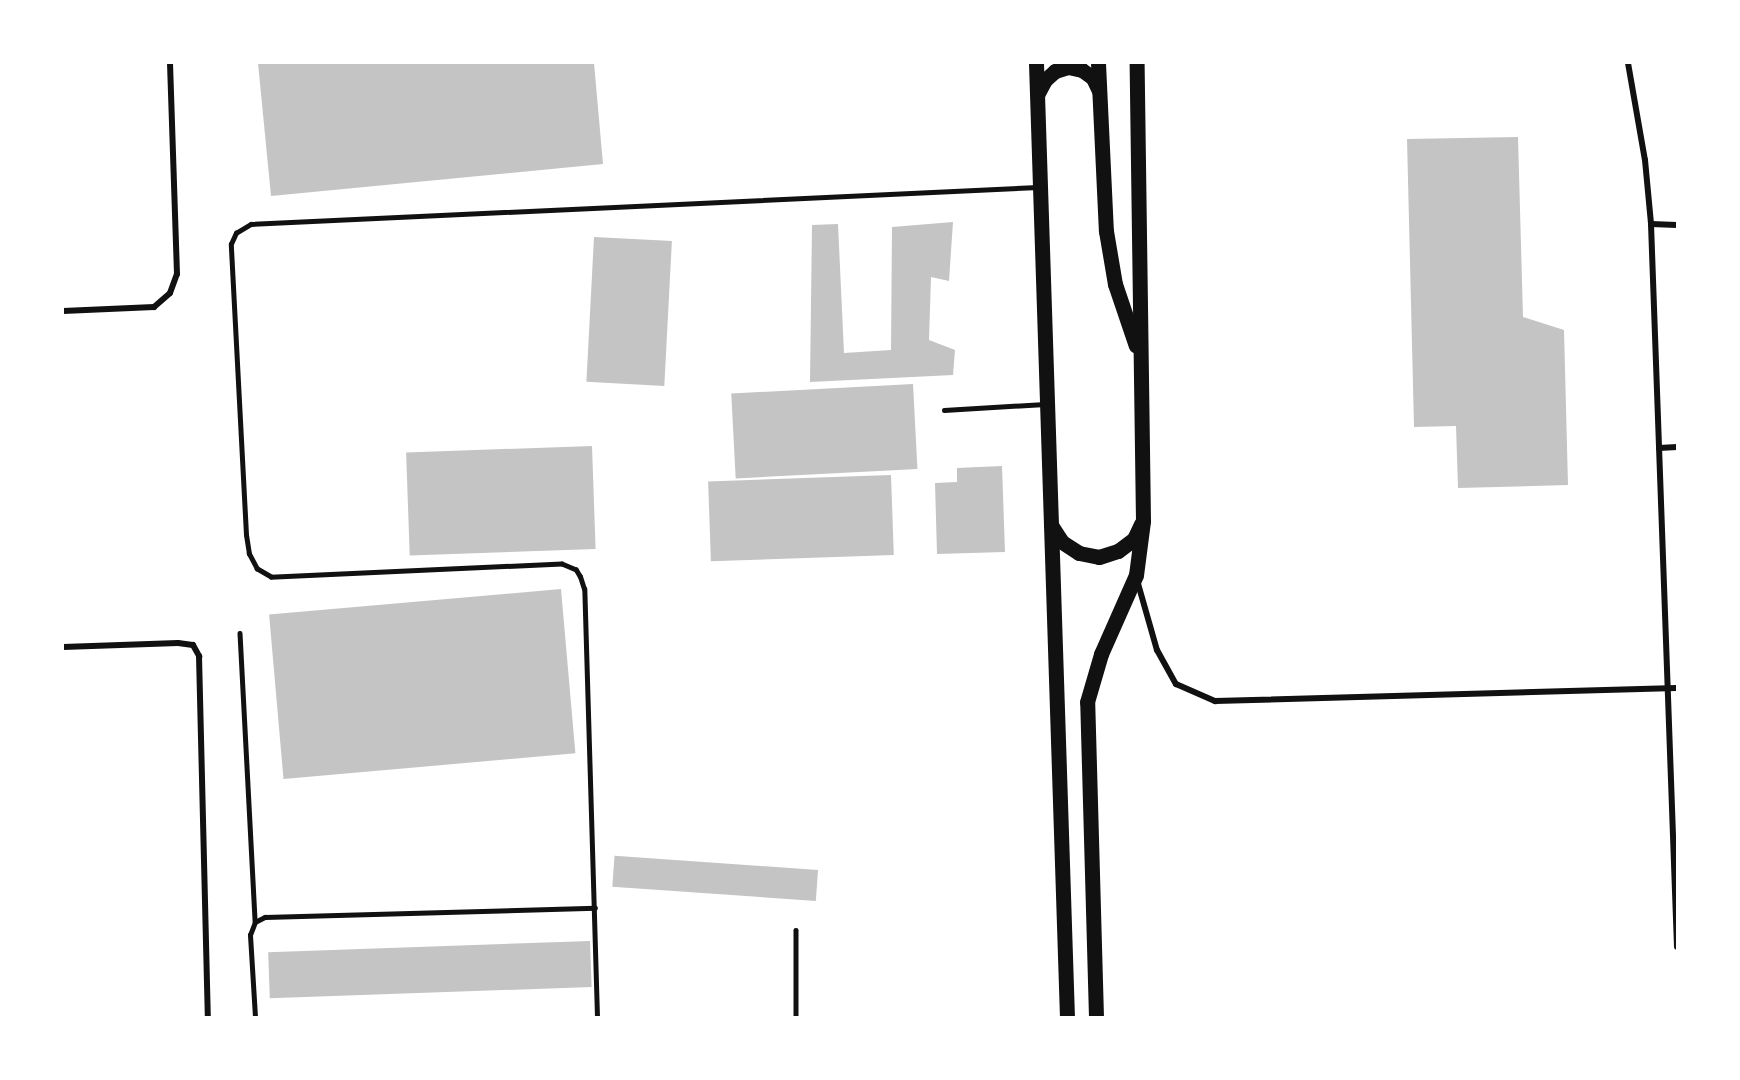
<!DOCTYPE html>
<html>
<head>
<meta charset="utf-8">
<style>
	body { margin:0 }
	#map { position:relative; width:1740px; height:1080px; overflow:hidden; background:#fff; font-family:Quicksand,sans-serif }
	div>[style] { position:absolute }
	.building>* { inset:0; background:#c4c4c4; transform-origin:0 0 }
	.service>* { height:4.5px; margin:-2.25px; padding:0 2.25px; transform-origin:2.25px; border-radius:2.25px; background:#111 }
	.minor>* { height:6px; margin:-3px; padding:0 3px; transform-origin:3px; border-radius:3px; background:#111 }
	.primary>* { height:15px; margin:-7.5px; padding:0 7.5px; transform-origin:7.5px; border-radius:7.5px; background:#111 }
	span { translate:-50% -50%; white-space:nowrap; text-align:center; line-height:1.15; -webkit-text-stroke:6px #fff; paint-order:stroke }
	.frame { position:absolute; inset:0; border:64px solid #fff; pointer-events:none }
</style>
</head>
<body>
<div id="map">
	<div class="building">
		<div style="clip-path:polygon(258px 63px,594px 63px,603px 164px,271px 196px)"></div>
		<div style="clip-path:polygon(1518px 137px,1523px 317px,1564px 330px,1568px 485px,1458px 488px,1456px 426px,1414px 427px,1407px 139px)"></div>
		<div style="clip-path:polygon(953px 222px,949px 281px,931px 277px,929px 340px,955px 350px,953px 375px,810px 382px,812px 225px,838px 224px,844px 353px,891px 350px,892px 227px)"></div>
		<div style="left:594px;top:237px;width:78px;height:145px;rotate:3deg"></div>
		<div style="left:913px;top:384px;width:85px;height:182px;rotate:87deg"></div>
		<div style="left:592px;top:446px;width:103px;height:186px;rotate:88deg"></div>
		<div style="clip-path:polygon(1002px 466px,1005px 552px,937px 554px,935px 483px,957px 482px,957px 468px)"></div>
		<div style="left:891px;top:475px;width:80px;height:183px;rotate:88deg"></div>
		<div style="left:561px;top:589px;width:165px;height:293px;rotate:85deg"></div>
		<div style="left:818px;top:870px;width:31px;height:204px;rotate:94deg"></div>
		<div style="left:590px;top:941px;width:46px;height:322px;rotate:88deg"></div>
	</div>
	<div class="service">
		<div style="left:944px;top:410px;width:101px;rotate:-3.4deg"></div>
		<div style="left:240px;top:633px;width:289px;rotate:87deg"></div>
		<div style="left:796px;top:930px;width:87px;rotate:90deg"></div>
		<div style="left:255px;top:1017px;width:82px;rotate:-93.5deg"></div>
		<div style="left:250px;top:935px;width:14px;rotate:-69deg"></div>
		<div style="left:255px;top:922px;width:11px;rotate:-27deg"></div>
		<div style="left:265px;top:917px;width:330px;rotate:-1.6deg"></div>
		<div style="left:597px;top:1017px;width:428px;rotate:-91.7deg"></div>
		<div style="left:584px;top:589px;width:13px;rotate:-108deg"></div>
		<div style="left:580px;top:577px;width:8px;rotate:-120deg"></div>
		<div style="left:576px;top:570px;width:15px;rotate:-157deg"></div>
		<div style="left:562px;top:564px;width:291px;rotate:177.4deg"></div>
		<div style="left:271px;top:577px;width:16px;rotate:-150deg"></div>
		<div style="left:257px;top:569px;width:17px;rotate:-118deg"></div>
		<div style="left:249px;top:554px;width:19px;rotate:-99deg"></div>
		<div style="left:246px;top:535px;width:291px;rotate:-93deg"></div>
		<div style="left:231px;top:244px;width:12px;rotate:-66deg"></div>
		<div style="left:236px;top:233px;width:17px;rotate:-31deg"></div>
		<div style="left:251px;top:224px;width:788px;rotate:-2.69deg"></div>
	</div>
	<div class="minor">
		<div style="left:1628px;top:63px;width:98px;rotate:80.1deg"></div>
		<div style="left:1645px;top:160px;width:64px;rotate:84.6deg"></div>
		<div style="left:1651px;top:224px;width:723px;rotate:87.94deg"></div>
		<div style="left:1651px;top:224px;width:26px;rotate:2deg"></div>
		<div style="left:63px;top:311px;width:91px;rotate:-2.5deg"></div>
		<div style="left:154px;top:307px;width:21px;rotate:-41deg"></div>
		<div style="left:170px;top:293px;width:20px;rotate:-70deg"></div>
		<div style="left:177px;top:274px;width:211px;rotate:-91.9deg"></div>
		<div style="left:1659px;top:448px;width:18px;rotate:-3deg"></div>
		<div style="left:1137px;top:580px;width:73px;rotate:74.1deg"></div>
		<div style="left:1157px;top:650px;width:39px;rotate:61deg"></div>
		<div style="left:1176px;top:684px;width:43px;rotate:23.6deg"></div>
		<div style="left:1215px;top:701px;width:462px;rotate:-1.6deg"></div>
		<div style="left:63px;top:647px;width:115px;rotate:-2deg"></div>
		<div style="left:178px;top:643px;width:15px;rotate:8deg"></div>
		<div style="left:193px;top:645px;width:13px;rotate:61deg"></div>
		<div style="left:199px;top:656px;width:361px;rotate:88.6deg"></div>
	</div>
	<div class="primary">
		<div style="left:1036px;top:63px;width:955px;rotate:88.14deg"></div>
		<div style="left:1098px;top:63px;width:168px;rotate:87.3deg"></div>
		<div style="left:1106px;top:231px;width:54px;rotate:80.4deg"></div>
		<div style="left:1115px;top:284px;width:65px;rotate:71.3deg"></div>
		<div style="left:1038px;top:93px;width:15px;rotate:-62deg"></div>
		<div style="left:1045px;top:80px;width:13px;rotate:-42deg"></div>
		<div style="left:1055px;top:71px;width:14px;rotate:-17deg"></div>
		<div style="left:1068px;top:67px;width:14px;rotate:12deg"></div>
		<div style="left:1082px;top:70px;width:14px;rotate:36deg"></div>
		<div style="left:1093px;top:78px;width:14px;rotate:65deg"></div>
		<div style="left:1051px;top:525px;width:20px;rotate:57deg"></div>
		<div style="left:1062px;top:542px;width:20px;rotate:33deg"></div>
		<div style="left:1079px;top:553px;width:20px;rotate:11deg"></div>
		<div style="left:1099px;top:557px;width:20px;rotate:-18deg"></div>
		<div style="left:1118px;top:551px;width:20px;rotate:-37deg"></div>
		<div style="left:1134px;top:539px;width:17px;rotate:-65deg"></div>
		<div style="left:1096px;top:1017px;width:315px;rotate:-91.6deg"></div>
		<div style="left:1087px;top:702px;width:50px;rotate:-73.7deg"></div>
		<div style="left:1101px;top:654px;width:86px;rotate:-66.1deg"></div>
		<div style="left:1136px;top:575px;width:54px;rotate:-82.6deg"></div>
		<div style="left:1143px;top:521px;width:458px;rotate:-90.8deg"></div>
	</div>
	<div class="frame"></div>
</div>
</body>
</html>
